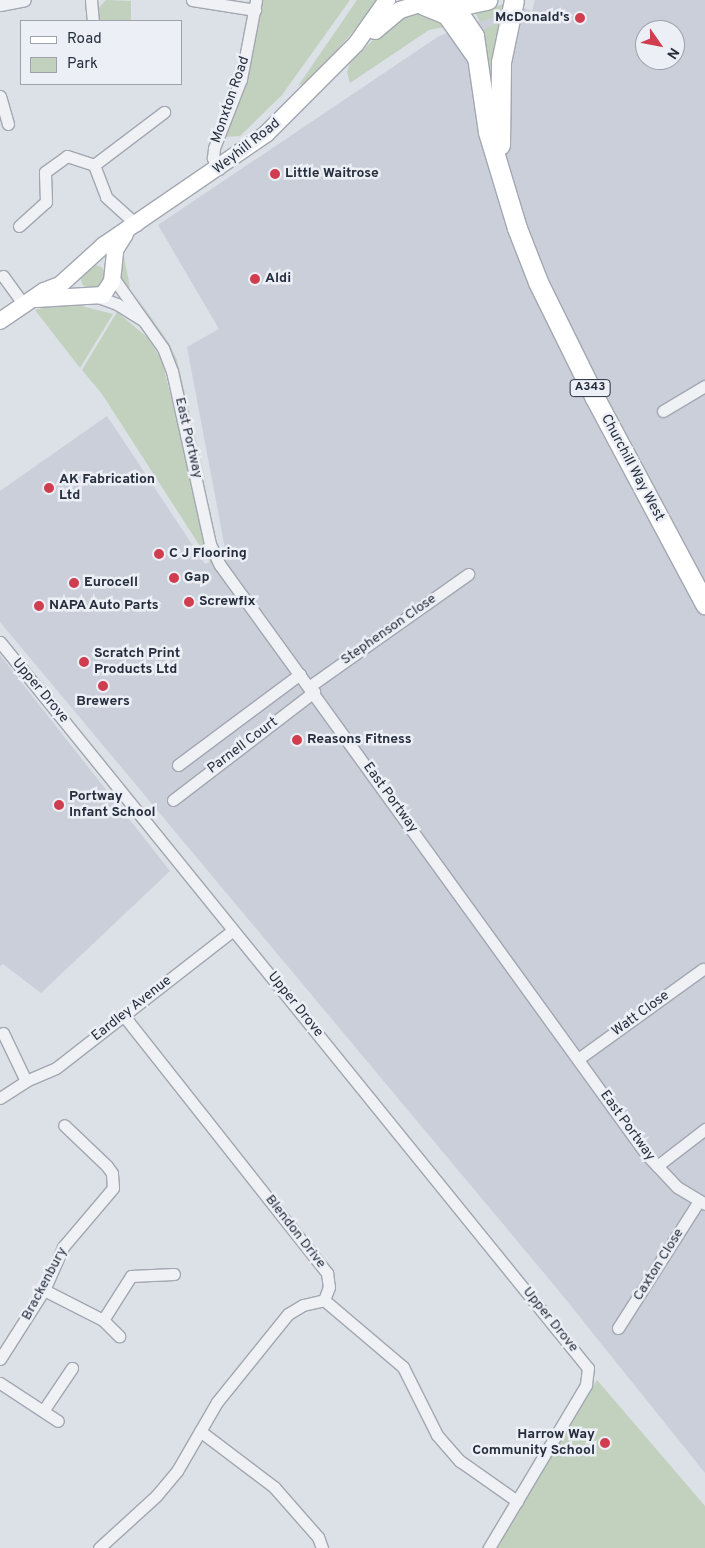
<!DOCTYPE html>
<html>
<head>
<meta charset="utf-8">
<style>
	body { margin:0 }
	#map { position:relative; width:705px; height:1548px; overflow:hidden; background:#dce0e7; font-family:Overpass,sans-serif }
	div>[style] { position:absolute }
	.built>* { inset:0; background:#cacfd9 }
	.green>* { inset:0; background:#c2d1bd }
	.round { border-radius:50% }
	.roads { filter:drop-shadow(1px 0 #a2a7b1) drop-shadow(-1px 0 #a2a7b1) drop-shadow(0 1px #a2a7b1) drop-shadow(0 -1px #a2a7b1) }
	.minor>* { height:11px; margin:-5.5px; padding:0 5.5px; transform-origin:5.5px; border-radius:5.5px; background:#eff1f5 }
	.secondary>* { height:16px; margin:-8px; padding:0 8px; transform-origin:8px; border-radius:8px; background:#fff }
	.primary>* { height:19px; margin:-9.5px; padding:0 9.5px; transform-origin:9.5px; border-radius:9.5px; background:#fff }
	.dots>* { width:14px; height:14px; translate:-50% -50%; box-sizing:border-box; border:2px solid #eceff5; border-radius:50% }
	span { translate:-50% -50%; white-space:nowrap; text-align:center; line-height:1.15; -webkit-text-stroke:5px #eceff5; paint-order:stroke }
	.shield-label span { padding:1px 4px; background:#eceff5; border:1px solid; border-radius:4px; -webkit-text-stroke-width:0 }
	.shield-label { font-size:12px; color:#262e3d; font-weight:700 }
	.poi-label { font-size:14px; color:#262e3d; font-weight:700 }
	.right { translate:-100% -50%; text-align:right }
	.left { translate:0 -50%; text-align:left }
	.street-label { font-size:14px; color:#262e3d }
	.legend { position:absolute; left:20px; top:20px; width:162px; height:65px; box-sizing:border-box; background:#eceff5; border:1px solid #9da2ab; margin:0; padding:6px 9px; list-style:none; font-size:15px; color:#262e3d }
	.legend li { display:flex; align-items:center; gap:10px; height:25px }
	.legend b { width:25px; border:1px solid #9da2ab }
	.north { position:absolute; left:635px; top:20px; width:50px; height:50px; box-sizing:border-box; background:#eceff5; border:1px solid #9da2ab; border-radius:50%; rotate:123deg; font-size:14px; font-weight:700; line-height:20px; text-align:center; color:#262e3d }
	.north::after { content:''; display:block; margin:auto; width:18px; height:22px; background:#d03d4f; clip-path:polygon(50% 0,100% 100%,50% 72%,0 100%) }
</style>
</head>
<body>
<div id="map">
	<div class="built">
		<div style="clip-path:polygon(evenodd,535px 0,705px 0,705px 1473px,559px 1291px,0 622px,0 491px,107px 416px,205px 564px,226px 554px,187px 347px,219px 329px,158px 225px,439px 36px,519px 6px,532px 11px,535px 0,645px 30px,675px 30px,675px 60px,645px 60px,645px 30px)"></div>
		<div style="clip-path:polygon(0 655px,170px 871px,41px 993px,3px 964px,0 966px)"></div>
	</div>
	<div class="green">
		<div style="clip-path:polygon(106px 0,131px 1px,131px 21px,97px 21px,96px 11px)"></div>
		<div style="clip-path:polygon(261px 0,350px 0,282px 95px,240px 136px,224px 137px,245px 87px)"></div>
		<div style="clip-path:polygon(357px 0,380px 0,312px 79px,298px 86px)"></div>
		<div style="clip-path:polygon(506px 3px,502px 18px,496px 16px,480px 22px,476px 14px)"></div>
		<div style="clip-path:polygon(412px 11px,435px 14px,445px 27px,429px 30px,350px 83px,347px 72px,350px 63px,391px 22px)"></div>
		<div style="clip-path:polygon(496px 23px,500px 25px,495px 77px,491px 77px,483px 30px)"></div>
		<div style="clip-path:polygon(122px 248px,130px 287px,128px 288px,119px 275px)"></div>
		<div class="round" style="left:81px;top:265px;width:26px;height:26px"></div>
		<div style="clip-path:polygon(134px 293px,169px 343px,177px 360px,209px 495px,173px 354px)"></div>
		<div style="clip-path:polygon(49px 306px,81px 306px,113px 314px,80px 368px,35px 310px)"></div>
		<div style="clip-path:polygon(117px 312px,148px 338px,162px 361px,185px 454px,225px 585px,102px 394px,82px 370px)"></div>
		<div style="clip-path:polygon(597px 1380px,705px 1506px,705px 1548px,495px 1548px)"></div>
	</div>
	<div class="roads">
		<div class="minor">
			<div style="left:91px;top:0;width:21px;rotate:85deg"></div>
			<div style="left:192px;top:0;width:64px;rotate:9deg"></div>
			<div style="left:0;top:5px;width:25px;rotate:-11deg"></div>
			<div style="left:0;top:96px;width:29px;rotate:74deg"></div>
			<div style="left:94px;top:165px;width:34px;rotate:69deg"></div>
			<div style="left:106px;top:197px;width:42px;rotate:42.1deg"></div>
			<div style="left:219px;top:169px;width:13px;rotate:-119deg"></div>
			<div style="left:213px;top:158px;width:10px;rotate:-84deg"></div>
			<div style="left:214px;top:148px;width:74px;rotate:-68.6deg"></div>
			<div style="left:241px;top:79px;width:80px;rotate:-79.2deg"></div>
			<div style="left:19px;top:226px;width:36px;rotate:-42deg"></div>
			<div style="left:46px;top:202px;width:30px;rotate:-92deg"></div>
			<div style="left:45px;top:172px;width:27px;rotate:-36deg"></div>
			<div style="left:67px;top:156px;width:28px;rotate:18deg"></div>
			<div style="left:94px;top:165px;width:88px;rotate:-37.1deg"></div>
			<div style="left:3px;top:276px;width:36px;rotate:54deg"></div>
			<div style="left:112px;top:276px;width:88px;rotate:54.7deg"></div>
			<div style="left:163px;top:348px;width:25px;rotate:69deg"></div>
			<div style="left:172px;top:371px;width:177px;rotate:77.6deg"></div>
			<div style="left:210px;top:544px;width:23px;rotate:65deg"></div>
			<div style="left:220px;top:565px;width:727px;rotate:54.12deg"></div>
			<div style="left:646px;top:1154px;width:45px;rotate:46.8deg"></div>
			<div style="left:677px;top:1187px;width:33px;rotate:31deg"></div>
			<div style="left:98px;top:297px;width:20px;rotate:20deg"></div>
			<div style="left:117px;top:304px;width:28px;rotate:32deg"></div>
			<div style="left:663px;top:411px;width:49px;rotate:-30.8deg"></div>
			<div style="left:0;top:642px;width:934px;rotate:51deg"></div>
			<div style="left:588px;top:1368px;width:17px;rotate:97deg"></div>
			<div style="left:586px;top:1385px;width:190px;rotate:120.8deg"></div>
			<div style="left:310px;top:686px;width:194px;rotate:-35.3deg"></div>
			<div style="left:178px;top:765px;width:152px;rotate:-36.7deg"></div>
			<div style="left:173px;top:800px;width:178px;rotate:-37.5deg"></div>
			<div style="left:124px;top:1016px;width:328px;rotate:51.7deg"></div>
			<div style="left:327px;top:1273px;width:14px;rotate:82deg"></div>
			<div style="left:329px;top:1287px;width:14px;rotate:111deg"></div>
			<div style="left:324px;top:1300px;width:104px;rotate:40.3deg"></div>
			<div style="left:403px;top:1367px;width:76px;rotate:63.4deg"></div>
			<div style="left:437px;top:1435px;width:35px;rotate:49deg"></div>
			<div style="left:460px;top:1461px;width:70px;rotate:35.1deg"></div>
			<div style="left:3px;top:1033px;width:53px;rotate:64.4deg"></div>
			<div style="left:578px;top:1059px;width:154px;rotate:-35.8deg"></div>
			<div style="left:0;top:1098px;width:33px;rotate:-33deg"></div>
			<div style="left:28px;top:1080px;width:30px;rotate:-23deg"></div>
			<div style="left:56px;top:1068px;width:224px;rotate:-37.9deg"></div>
			<div style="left:657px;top:1166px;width:61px;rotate:-37.6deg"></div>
			<div style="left:44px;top:1290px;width:66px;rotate:27deg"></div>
			<div style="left:103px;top:1320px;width:23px;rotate:45deg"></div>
			<div style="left:103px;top:1320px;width:52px;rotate:-57.5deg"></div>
			<div style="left:131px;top:1276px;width:43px;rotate:-2.7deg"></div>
			<div style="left:618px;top:1328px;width:151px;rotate:-57.5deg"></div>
			<div style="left:0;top:1359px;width:82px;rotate:-57.5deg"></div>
			<div style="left:44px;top:1290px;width:47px;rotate:-66.2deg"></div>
			<div style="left:63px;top:1247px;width:77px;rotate:-49.7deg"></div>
			<div style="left:113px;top:1188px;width:15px;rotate:-94deg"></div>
			<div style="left:112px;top:1173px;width:9px;rotate:-126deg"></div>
			<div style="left:107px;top:1166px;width:59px;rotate:-136.4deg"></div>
			<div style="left:0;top:1383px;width:69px;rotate:33.2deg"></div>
			<div style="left:43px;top:1411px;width:52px;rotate:-56deg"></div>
			<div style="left:200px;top:1431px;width:93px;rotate:37.1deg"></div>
			<div style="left:274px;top:1487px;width:67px;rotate:48.7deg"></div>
			<div style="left:318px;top:1537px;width:12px;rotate:70deg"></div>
			<div style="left:99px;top:1548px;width:77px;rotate:-42.4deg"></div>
			<div style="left:156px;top:1496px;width:33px;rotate:-50deg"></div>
			<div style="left:177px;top:1471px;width:80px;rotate:-59.9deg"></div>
			<div style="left:217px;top:1402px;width:113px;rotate:-51.1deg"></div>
			<div style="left:288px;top:1314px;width:17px;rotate:-31deg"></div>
			<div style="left:303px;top:1305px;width:22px;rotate:-13deg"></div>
		</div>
		<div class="secondary">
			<div style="left:424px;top:7px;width:24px;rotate:22deg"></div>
			<div style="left:446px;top:16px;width:54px;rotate:54.8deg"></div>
			<div style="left:375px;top:31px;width:33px;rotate:-40deg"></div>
			<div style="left:400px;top:10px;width:24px;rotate:-17deg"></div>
			<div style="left:423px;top:3px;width:24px"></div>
			<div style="left:36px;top:299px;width:67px;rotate:-3.4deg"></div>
			<div style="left:103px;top:295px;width:17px;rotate:-57deg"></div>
			<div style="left:112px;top:281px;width:31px;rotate:-84deg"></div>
			<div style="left:115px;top:250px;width:19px;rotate:-58deg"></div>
			<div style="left:0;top:321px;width:53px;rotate:-34.3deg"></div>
			<div style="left:44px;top:291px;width:17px;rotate:-21deg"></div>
			<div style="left:60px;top:285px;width:59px;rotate:-42.3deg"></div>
			<div style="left:104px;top:245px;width:196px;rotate:-34.4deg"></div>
			<div style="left:266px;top:134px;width:127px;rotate:-45deg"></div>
			<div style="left:356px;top:44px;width:54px;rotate:-54.8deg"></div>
		</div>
		<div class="primary">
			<div style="left:441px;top:0;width:18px;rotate:19deg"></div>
			<div style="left:458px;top:6px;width:30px;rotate:-12deg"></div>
			<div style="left:454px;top:6px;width:36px;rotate:56deg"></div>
			<div style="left:474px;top:36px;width:97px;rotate:81.7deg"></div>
			<div style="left:488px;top:132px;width:100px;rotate:73.2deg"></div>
			<div style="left:517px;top:228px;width:58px;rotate:68.7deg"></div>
			<div style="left:538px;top:282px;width:129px;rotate:63.8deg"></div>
			<div style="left:595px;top:398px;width:234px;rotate:61.9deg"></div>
			<div style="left:500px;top:145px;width:83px;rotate:-89.3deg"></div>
			<div style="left:501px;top:62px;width:63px;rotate:-78.2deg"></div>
		</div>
	</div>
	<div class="dots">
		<div style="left:580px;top:18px;background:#d03d4f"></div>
		<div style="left:275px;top:174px;background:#d03d4f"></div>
		<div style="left:255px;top:279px;background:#d03d4f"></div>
		<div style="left:49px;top:488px;background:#d03d4f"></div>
		<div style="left:159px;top:554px;background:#d03d4f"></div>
		<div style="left:174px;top:578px;background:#d03d4f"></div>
		<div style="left:74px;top:583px;background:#d03d4f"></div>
		<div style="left:189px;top:602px;background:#d03d4f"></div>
		<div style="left:39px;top:606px;background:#d03d4f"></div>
		<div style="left:84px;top:662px;background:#d03d4f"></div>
		<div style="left:103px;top:686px;background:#d03d4f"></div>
		<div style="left:297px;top:740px;background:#d03d4f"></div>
		<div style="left:59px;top:805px;background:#d03d4f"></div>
		<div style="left:605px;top:1443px;background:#d03d4f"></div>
	</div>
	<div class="shield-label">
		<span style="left:590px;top:388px">A343</span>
	</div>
	<div class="poi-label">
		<span class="right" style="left:570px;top:18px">McDonald's</span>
		<span class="left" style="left:285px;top:174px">Little Waitrose</span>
		<span class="left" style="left:265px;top:279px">Aldi</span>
		<span class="left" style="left:59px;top:488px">AK Fabrication<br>Ltd</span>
		<span class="left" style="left:169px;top:554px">C J Flooring</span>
		<span class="left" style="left:184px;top:578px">Gap</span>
		<span class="left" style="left:84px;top:583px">Eurocell</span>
		<span class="left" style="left:199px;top:602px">Screwfix</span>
		<span class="left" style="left:49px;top:606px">NAPA Auto Parts</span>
		<span class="left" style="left:94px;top:662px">Scratch Print<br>Products Ltd</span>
		<span style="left:103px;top:702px">Brewers</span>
		<span class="left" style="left:307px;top:740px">Reasons Fitness</span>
		<span class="left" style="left:69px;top:805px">Portway<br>Infant School</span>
		<span class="right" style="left:595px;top:1443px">Harrow Way<br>Community School</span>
	</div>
	<div class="street-label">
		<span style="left:231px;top:100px;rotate:-71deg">Monxton Road</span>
		<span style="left:247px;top:147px;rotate:-38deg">Weyhill Road</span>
		<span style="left:188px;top:438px;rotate:77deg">East Portway</span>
		<span style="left:632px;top:468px;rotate:62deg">Churchill Way West</span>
		<span style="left:389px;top:630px;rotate:-35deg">Stephenson Close</span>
		<span style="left:40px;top:691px;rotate:50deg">Upper Drove</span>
		<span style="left:243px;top:746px;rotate:-37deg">Parnell Court</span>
		<span style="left:390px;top:798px;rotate:54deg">East Portway</span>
		<span style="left:295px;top:1005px;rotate:51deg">Upper Drove</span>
		<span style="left:132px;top:1009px;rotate:-38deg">Eardley Avenue</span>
		<span style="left:641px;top:1014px;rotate:-36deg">Watt Close</span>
		<span style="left:627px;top:1126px;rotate:54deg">East Portway</span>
		<span style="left:295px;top:1232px;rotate:52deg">Blendon Drive</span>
		<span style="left:659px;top:1265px;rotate:-58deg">Caxton Close</span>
		<span style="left:45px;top:1284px;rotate:-62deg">Brackenbury</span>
		<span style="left:550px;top:1320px;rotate:51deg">Upper Drove</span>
	</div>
	<ul class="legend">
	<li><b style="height:6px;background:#fff"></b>Road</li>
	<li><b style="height:14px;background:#c2d1bd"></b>Park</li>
	</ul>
	<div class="north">N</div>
</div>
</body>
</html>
